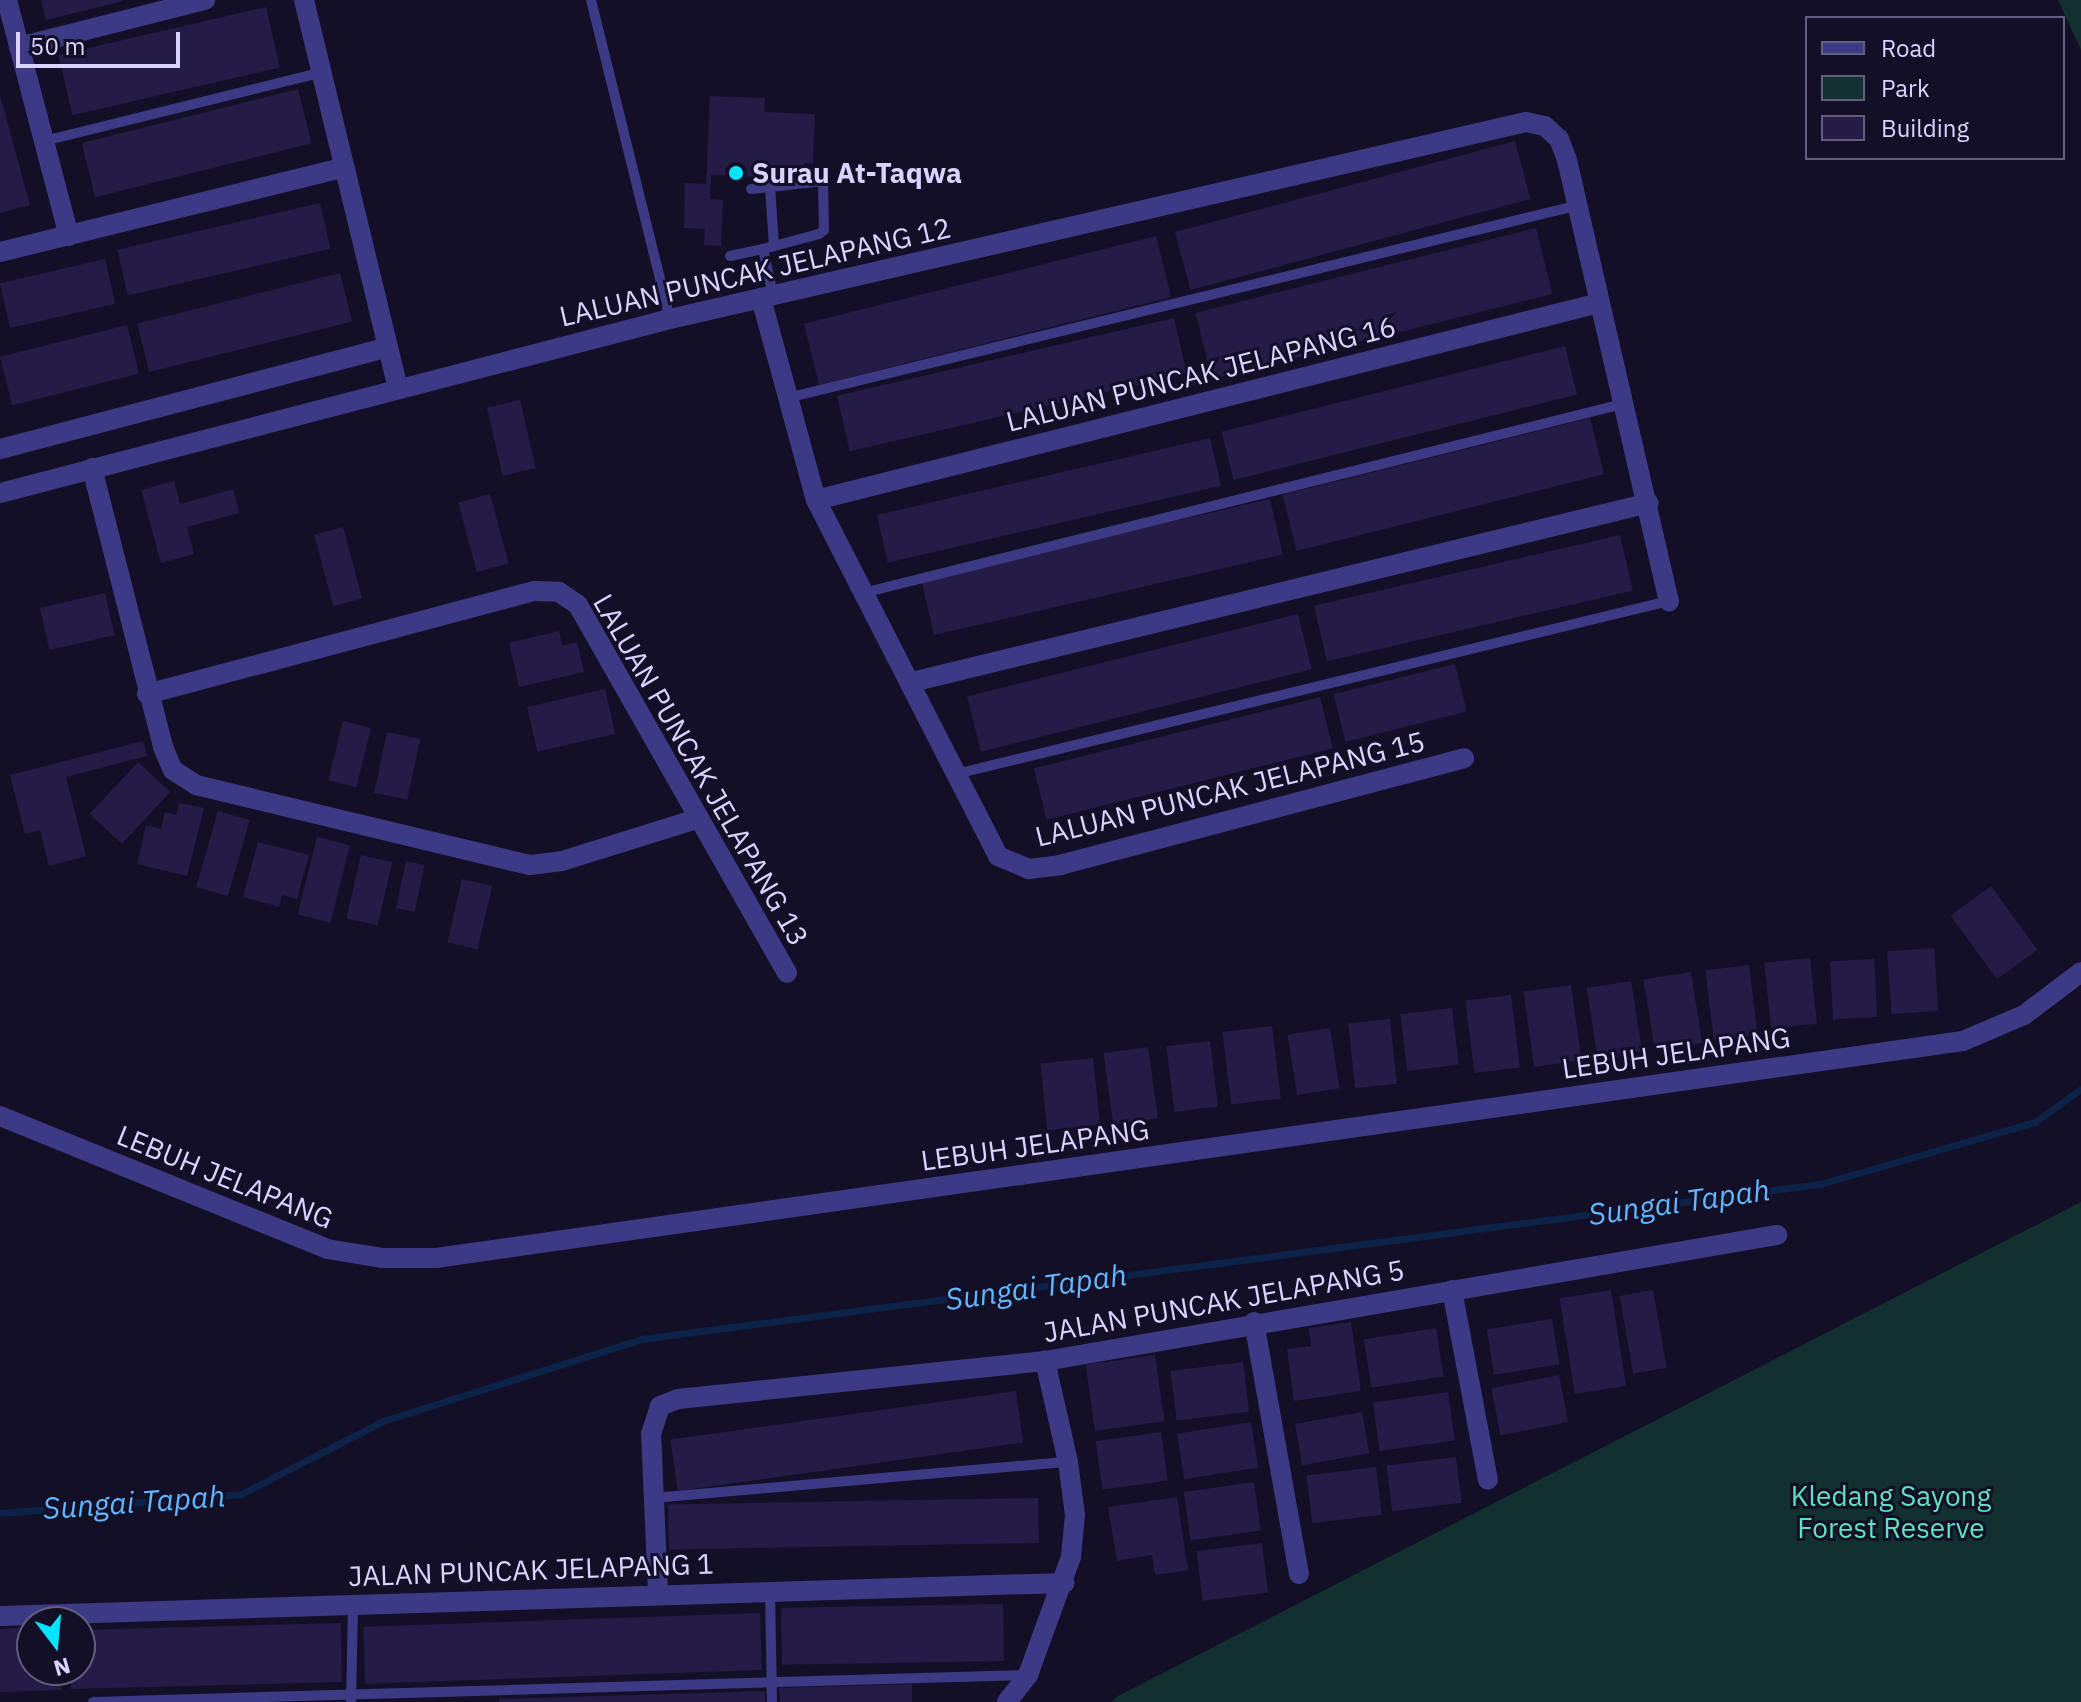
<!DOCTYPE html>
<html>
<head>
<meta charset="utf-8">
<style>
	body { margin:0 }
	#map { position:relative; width:2081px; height:1702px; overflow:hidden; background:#130f26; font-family:"IBM Plex Sans",sans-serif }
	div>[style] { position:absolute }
	.green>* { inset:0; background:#12302f }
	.stream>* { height:7px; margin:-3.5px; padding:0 3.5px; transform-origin:3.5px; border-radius:3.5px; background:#0c2248 }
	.building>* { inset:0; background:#241b47; transform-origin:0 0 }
	.service>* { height:10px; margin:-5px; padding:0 5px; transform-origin:5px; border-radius:5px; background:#3d3a85 }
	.minor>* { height:20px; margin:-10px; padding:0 10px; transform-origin:10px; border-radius:10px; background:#3d3a85 }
	.dots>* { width:22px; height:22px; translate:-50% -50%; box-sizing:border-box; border:4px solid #130f26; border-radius:50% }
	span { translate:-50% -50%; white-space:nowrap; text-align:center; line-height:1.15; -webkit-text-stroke:6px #130f26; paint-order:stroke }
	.poi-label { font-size:28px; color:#d9d4ff; font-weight:700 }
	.left { translate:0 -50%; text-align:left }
	.street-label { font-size:28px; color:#d9d4ff }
	.park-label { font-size:28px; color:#5fe0c0 }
	.water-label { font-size:30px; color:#62b6ff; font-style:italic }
	.legend { position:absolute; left:1805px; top:16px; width:260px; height:144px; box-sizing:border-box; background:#130f26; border:2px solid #625e7d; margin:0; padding:10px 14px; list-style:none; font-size:24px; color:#d9d4ff }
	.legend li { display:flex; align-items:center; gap:16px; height:40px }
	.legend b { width:40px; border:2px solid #625e7d }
	.north { position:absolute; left:16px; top:1606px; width:80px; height:80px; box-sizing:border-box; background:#130f26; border:2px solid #625e7d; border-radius:50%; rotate:164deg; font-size:22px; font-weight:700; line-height:32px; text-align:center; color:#d9d4ff }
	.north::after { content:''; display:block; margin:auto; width:28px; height:36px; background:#00e5ff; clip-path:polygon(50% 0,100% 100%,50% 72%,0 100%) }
	.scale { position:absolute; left:16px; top:32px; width:164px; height:36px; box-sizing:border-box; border:4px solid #d9d4ff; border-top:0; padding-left:10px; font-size:24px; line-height:28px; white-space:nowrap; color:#d9d4ff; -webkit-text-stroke:6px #130f26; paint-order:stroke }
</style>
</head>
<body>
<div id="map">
	<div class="green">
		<div style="clip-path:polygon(2058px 0,2081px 0,2081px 50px)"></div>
		<div style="clip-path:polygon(2081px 1202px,2081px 1702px,1112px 1702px,1116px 1697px)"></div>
	</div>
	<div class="stream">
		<div style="left:0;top:1513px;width:242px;rotate:-4.5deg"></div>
		<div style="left:241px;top:1494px;width:160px;rotate:-27.2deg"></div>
		<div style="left:383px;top:1421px;width:271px;rotate:-17.6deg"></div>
		<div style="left:641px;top:1339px;width:1189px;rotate:-7.49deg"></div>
		<div style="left:1820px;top:1184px;width:224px;rotate:-16.1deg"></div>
		<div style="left:2035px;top:1122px;width:57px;rotate:-35.7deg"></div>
	</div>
	<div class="building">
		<div style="clip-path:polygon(41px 0,123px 0,123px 1px,46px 20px)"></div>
		<div style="left:266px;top:7px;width:62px;height:213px;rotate:77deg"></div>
		<div style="left:298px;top:89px;width:56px;height:223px;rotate:76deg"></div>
		<div style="clip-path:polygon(0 95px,30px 205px,0 213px)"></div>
		<div style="clip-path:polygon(710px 96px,765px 98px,764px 112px,815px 114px,813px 164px,804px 163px,804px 170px,765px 169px,765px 177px,711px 175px,710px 199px,723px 200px,721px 246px,704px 245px,705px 229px,684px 228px,685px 183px,706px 184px)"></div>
		<div style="left:1515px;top:141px;width:60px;height:352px;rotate:75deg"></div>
		<div style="left:320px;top:203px;width:47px;height:208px;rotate:77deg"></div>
		<div style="left:1536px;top:228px;width:68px;height:351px;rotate:76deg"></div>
		<div style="left:1156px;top:236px;width:63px;height:363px;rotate:76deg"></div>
		<div style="left:105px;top:259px;width:46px;height:108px;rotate:77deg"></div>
		<div style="left:340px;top:273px;width:50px;height:209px;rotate:76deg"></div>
		<div style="left:1174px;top:318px;width:57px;height:346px;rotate:77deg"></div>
		<div style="left:127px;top:325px;width:50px;height:131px;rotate:76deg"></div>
		<div style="left:1565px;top:346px;width:50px;height:354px;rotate:76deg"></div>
		<div style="left:520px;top:400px;width:70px;height:34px;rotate:77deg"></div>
		<div style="left:1590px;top:418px;width:58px;height:317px;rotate:76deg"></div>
		<div style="left:1210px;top:438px;width:49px;height:342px;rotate:77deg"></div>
		<div style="clip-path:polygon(174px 481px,180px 504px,233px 489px,239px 513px,187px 527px,194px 554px,161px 563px,141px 490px)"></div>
		<div style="left:490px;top:494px;width:72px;height:33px;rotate:75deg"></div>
		<div style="left:1270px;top:499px;width:57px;height:358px;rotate:77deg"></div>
		<div style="left:343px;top:527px;width:74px;height:30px;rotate:75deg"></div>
		<div style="left:1620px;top:535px;width:57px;height:314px;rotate:77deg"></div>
		<div style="left:105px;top:593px;width:43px;height:67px;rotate:77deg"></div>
		<div style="left:1298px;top:614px;width:57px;height:341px;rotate:76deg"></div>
		<div style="clip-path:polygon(559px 631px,562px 646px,577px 642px,584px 672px,519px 687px,509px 643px)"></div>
		<div style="left:1455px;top:664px;width:49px;height:125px;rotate:76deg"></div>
		<div style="left:605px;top:689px;width:46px;height:80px;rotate:77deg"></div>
		<div style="left:1320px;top:697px;width:53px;height:295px;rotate:76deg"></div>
		<div style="left:343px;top:721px;width:29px;height:61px;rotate:14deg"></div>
		<div style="left:387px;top:732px;width:34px;height:62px;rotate:12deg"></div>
		<div style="clip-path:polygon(143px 741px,147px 756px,66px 777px,86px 856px,49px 866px,40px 830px,25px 834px,10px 775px)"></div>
		<div style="left:138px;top:762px;width:44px;height:71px;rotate:43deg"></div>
		<div style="clip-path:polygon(179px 803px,204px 808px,187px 876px,137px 864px,146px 825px,161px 829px,165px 812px,176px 815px)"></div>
		<div style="left:218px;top:811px;width:33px;height:79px;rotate:16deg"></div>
		<div style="left:317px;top:837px;width:34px;height:80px;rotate:14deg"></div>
		<div style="clip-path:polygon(258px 842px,309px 855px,297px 899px,282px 895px,279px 907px,243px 897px)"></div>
		<div style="left:361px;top:855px;width:32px;height:65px;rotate:13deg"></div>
		<div style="left:406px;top:861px;width:19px;height:48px;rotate:12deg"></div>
		<div style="left:462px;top:879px;width:31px;height:65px;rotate:13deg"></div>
		<div style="left:1991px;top:886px;width:79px;height:50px;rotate:54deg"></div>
		<div style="left:1934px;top:948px;width:63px;height:47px;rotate:86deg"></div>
		<div style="left:1810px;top:958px;width:66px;height:46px;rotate:84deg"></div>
		<div style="left:1874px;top:959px;width:58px;height:44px;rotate:87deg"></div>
		<div style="left:1749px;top:965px;width:70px;height:44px;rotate:83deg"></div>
		<div style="left:1691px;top:972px;width:72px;height:48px;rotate:81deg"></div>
		<div style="left:1631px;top:981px;width:71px;height:45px;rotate:81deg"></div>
		<div style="left:1571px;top:985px;width:76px;height:48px;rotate:82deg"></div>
		<div style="left:1511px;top:995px;width:73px;height:46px;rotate:83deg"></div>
		<div style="left:1452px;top:1008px;width:57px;height:52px;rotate:83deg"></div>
		<div style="left:1390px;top:1019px;width:65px;height:42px;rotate:84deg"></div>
		<div style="left:1272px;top:1026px;width:73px;height:50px;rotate:83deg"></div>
		<div style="left:1330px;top:1028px;width:61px;height:43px;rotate:81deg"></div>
		<div style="left:1210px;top:1041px;width:66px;height:44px;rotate:83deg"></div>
		<div style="left:1148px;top:1047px;width:72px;height:45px;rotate:82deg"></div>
		<div style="left:1093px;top:1058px;width:67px;height:53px;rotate:84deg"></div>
		<div style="left:1611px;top:1290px;width:97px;height:52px;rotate:81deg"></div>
		<div style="left:1653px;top:1290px;width:79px;height:34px;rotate:80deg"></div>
		<div style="left:1552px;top:1319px;width:46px;height:66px;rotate:81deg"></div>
		<div style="clip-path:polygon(1351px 1322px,1361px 1391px,1294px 1401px,1287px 1349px,1311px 1346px,1309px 1328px)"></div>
		<div style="left:1436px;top:1328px;width:49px;height:73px;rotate:81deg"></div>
		<div style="left:1155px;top:1355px;width:67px;height:70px;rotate:82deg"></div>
		<div style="left:1243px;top:1362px;width:50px;height:73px;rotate:83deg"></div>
		<div style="left:1559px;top:1375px;width:48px;height:69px;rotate:79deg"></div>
		<div style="left:1016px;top:1391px;width:52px;height:349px;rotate:82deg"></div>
		<div style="left:1448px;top:1392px;width:49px;height:76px;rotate:82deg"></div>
		<div style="left:1362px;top:1412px;width:42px;height:68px;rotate:80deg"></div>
		<div style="left:1251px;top:1422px;width:46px;height:75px;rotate:81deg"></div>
		<div style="left:1161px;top:1432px;width:49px;height:66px;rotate:82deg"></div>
		<div style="left:1456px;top:1457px;width:46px;height:70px;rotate:83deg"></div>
		<div style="left:1376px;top:1467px;width:48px;height:70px;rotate:83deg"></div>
		<div style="left:1254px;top:1482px;width:49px;height:71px;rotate:82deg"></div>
		<div style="clip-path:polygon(1177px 1497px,1188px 1570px,1155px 1575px,1152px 1555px,1117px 1561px,1108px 1507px)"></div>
		<div style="left:1038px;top:1498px;width:45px;height:370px;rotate:89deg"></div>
		<div style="left:1262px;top:1543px;width:50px;height:66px;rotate:83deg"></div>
		<div style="left:1003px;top:1604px;width:57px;height:222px;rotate:89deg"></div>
		<div style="left:760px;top:1613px;width:57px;height:397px;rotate:88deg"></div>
		<div style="clip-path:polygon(341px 1623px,342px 1682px,71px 1689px,70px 1670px,80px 1670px,80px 1630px)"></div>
		<div style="clip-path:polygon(32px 1627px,32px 1670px,60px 1670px,61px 1690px,0 1692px,0 1629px)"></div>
		<div style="clip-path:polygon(912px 1684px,912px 1702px,780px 1702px,779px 1688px)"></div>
		<div style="clip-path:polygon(765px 1691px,765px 1702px,499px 1702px,499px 1699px)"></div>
	</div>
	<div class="service">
		<div style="left:591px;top:0;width:329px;rotate:76.1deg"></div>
		<div style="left:44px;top:141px;width:286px;rotate:-13.9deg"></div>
		<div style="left:751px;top:189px;width:19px;rotate:-6deg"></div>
		<div style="left:763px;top:249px;width:11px;rotate:-15deg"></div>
		<div style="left:774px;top:246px;width:47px;rotate:-14.9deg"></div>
		<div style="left:819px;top:234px;width:6px;rotate:-39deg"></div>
		<div style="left:824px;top:230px;width:49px;rotate:-91.2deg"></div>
		<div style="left:823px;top:181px;width:53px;rotate:173.5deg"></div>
		<div style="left:770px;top:187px;width:59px;rotate:86.1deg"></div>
		<div style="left:730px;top:256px;width:34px;rotate:-12deg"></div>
		<div style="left:763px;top:249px;width:47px;rotate:77.7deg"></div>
		<div style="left:787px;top:398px;width:811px;rotate:-13.69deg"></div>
		<div style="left:863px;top:593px;width:783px;rotate:-13.97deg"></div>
		<div style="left:956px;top:774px;width:734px;rotate:-13.64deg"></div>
		<div style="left:653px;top:1498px;width:417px;rotate:-5deg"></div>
		<div style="left:770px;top:1590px;width:112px;rotate:89deg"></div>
		<div style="left:93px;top:1702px;width:933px;rotate:-1.66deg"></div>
		<div style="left:351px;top:1702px;width:98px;rotate:-88.8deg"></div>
	</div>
	<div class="minor">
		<div style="left:7px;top:0;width:244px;rotate:75.3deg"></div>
		<div style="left:304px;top:0;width:399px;rotate:76.4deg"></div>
		<div style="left:19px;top:47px;width:192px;rotate:-14.2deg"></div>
		<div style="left:0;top:252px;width:355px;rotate:-13.8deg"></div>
		<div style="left:761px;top:298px;width:209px;rotate:74.8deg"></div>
		<div style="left:816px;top:500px;width:400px;rotate:62.9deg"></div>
		<div style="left:998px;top:856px;width:34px;rotate:23deg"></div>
		<div style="left:1029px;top:869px;width:31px;rotate:-7deg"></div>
		<div style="left:1060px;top:865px;width:418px;rotate:-14.8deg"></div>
		<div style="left:0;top:449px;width:401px;rotate:-14.7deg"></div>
		<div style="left:92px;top:468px;width:288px;rotate:75.7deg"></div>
		<div style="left:163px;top:747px;width:25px;rotate:67deg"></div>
		<div style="left:173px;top:770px;width:27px;rotate:33deg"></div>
		<div style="left:196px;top:785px;width:343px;rotate:13.5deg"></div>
		<div style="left:530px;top:865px;width:32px;rotate:-7deg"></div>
		<div style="left:562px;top:861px;width:141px;rotate:-17.3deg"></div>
		<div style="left:0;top:493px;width:692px;rotate:-14.56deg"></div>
		<div style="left:670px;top:319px;width:878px;rotate:-12.96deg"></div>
		<div style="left:1526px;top:122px;width:19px;rotate:12deg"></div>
		<div style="left:1545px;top:126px;width:19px;rotate:43deg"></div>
		<div style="left:1559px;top:139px;width:22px;rotate:69deg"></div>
		<div style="left:1567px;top:160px;width:453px;rotate:77deg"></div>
		<div style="left:816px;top:500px;width:807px;rotate:-14.12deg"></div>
		<div style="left:912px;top:682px;width:758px;rotate:-13.65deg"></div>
		<div style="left:147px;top:694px;width:401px;rotate:-14.9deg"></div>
		<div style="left:535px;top:591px;width:24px;rotate:2deg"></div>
		<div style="left:559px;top:592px;width:23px;rotate:34deg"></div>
		<div style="left:578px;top:605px;width:423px;rotate:60.4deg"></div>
		<div style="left:0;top:1116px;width:353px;rotate:22.1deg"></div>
		<div style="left:327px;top:1249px;width:57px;rotate:9.1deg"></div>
		<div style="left:383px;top:1258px;width:53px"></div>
		<div style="left:436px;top:1258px;width:1542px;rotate:-8.09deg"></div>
		<div style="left:1963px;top:1041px;width:66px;rotate:-23.1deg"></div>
		<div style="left:2024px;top:1015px;width:71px;rotate:-37deg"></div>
		<div style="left:1452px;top:1290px;width:193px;rotate:79.3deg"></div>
		<div style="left:1254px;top:1322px;width:256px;rotate:79.9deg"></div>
		<div style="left:658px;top:1592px;width:158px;rotate:-92.5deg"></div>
		<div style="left:651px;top:1434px;width:29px;rotate:-72deg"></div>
		<div style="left:660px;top:1406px;width:19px;rotate:-21deg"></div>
		<div style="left:678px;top:1399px;width:369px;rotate:-5.9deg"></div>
		<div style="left:1045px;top:1361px;width:743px;rotate:-9.77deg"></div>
		<div style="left:0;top:1616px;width:1065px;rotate:-1.78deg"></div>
		<div style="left:1007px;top:1702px;width:34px;rotate:-52deg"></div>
		<div style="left:1028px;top:1675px;width:126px;rotate:-70deg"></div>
		<div style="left:1071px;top:1557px;width:42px;rotate:-84.6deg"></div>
		<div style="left:1075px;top:1515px;width:53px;rotate:-97.5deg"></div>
		<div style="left:1068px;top:1462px;width:104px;rotate:-102.8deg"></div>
	</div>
	<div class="dots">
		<div style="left:736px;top:173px;background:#00e5ff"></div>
	</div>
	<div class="poi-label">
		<span class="left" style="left:752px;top:173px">Surau At-Taqwa</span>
	</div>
	<div class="street-label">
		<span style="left:755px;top:272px;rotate:-13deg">LALUAN PUNCAK JELAPANG 12</span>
		<span style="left:1201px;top:374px;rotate:-14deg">LALUAN PUNCAK JELAPANG 16</span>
		<span style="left:701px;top:770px;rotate:60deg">LALUAN PUNCAK JELAPANG 13</span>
		<span style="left:1230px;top:789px;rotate:-14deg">LALUAN PUNCAK JELAPANG 15</span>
		<span style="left:1676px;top:1053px;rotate:-8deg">LEBUH JELAPANG</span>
		<span style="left:1035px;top:1145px;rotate:-8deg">LEBUH JELAPANG</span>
		<span style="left:225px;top:1177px;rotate:22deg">LEBUH JELAPANG</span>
		<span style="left:1224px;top:1301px;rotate:-10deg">JALAN PUNCAK JELAPANG 5</span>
		<span style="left:531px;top:1570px;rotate:-2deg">JALAN PUNCAK JELAPANG 1</span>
	</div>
	<div class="park-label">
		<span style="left:1891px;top:1512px">Kledang Sayong<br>Forest Reserve</span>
	</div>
	<div class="water-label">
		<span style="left:1679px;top:1202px;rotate:-8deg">Sungai Tapah</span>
		<span style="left:1036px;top:1287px;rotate:-8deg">Sungai Tapah</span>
		<span style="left:134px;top:1502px;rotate:-4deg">Sungai Tapah</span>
	</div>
	<ul class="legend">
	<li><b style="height:10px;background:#3d3a85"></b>Road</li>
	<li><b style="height:22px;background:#12302f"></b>Park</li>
	<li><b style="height:22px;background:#241b47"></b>Building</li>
	</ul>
	<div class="north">N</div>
	<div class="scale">50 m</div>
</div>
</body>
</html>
